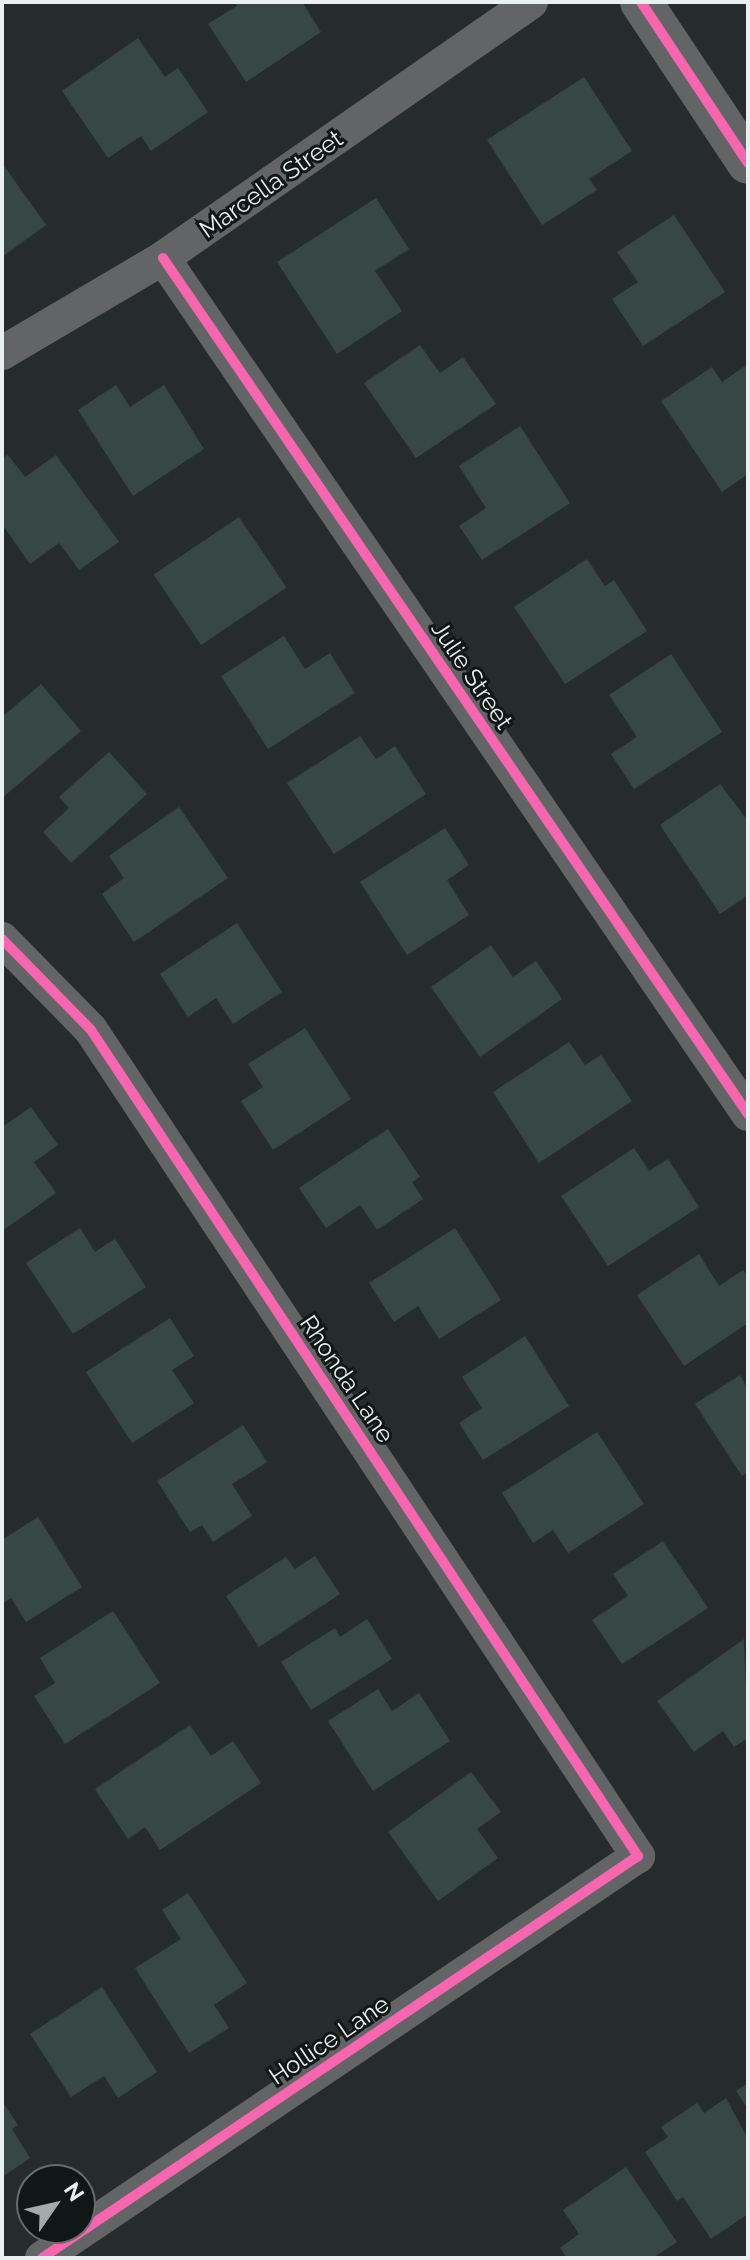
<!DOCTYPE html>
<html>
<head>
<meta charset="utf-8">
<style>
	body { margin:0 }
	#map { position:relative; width:750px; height:2260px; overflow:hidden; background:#262c2c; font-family:Raleway,sans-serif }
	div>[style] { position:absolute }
	.building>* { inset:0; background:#374844; transform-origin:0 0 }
	.minor>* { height:34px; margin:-17px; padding:0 17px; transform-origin:17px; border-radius:17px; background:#626465 }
	.tertiary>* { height:42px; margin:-21px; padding:0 21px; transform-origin:21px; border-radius:21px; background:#626465 }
	.cycleway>* { height:10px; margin:-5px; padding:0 5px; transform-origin:5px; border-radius:5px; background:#f766af }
	span { translate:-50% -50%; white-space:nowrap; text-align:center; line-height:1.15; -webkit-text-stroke:6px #111616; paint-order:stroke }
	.street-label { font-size:24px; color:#e9f0f0 }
	.frame { position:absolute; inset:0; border:4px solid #e9f0f0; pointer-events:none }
	.north { position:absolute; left:16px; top:2164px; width:80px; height:80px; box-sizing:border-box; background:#111616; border:2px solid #676d6d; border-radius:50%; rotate:56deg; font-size:22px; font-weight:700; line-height:32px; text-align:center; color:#e9f0f0 }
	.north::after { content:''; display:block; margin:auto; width:28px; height:36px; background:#a5abab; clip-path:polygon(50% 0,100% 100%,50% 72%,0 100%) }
</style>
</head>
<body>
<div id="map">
	<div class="building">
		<div style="clip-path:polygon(234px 2px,302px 2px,321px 32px,246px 82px,208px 24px,237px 6px)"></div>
		<div style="clip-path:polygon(138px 38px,165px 77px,178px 68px,208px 112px,151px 151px,141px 136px,108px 158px,62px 91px)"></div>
		<div style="clip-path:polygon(584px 77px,632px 151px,589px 179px,597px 190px,542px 225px,487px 140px)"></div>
		<div style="clip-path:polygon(2px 163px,46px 225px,2px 257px)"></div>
		<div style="clip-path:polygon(376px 198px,409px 249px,375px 271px,402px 311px,337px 354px,277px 262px)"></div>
		<div style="clip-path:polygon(674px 215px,725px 292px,643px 346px,612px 299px,638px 282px,617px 252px)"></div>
		<div style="clip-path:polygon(420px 345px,440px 373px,463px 357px,496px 404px,416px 458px,364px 383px)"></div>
		<div style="clip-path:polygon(748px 364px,748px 474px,722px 492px,661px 401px,712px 367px,722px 382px)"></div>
		<div style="clip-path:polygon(116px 385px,130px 407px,164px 385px,204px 449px,133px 496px,78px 410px)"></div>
		<div style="clip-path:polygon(520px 426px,570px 503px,482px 560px,459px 526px,486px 508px,459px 466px)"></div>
		<div style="clip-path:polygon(8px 455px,25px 477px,56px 455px,119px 542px,79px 570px,59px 543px,30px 564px,2px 524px,2px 458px)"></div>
		<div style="left:239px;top:517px;width:85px;height:103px;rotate:56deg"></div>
		<div style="clip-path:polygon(587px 559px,605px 586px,614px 580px,647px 631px,565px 684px,514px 607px)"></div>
		<div style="clip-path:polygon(284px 636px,305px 669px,330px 653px,355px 693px,268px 749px,221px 676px)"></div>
		<div style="clip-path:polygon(671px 654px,722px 732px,634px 789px,611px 754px,637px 737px,609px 695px)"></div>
		<div style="clip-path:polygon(41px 684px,81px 731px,2px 798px,2px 717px)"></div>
		<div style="clip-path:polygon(360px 736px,376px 759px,395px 746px,426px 794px,334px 854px,287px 783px)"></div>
		<div style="clip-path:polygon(109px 752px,147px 794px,71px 863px,43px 832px,69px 808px,59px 797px)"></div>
		<div style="clip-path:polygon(720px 784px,748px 821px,748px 895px,720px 914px,660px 825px)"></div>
		<div style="clip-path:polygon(179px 807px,228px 878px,134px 942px,102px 894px,124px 878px,109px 856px)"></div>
		<div style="clip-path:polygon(445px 828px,469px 865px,447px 880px,469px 915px,407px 955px,360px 882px)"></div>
		<div style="clip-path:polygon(237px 923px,282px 992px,233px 1024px,216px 998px,188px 1017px,160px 974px)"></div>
		<div style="clip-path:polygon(491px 945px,513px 977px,536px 961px,562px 999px,480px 1057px,431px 987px)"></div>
		<div style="clip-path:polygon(305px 1028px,351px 1099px,273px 1150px,241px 1101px,263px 1087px,248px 1064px)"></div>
		<div style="clip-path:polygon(569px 1042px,585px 1065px,601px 1055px,632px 1101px,539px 1163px,493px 1092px)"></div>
		<div style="clip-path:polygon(31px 1107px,58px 1145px,34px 1162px,56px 1193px,2px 1231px,2px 1127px)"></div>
		<div style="clip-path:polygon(388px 1129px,420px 1177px,412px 1182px,423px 1199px,377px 1230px,360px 1205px,326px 1228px,299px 1188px)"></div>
		<div style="clip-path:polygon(634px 1148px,649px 1171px,668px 1159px,699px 1207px,608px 1266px,561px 1196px)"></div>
		<div style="clip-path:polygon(80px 1228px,95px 1252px,115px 1239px,146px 1287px,73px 1334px,26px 1263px)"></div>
		<div style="clip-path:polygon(455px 1228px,501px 1300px,439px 1339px,418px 1306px,394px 1322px,369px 1283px)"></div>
		<div style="clip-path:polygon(699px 1254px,719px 1286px,743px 1270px,748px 1278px,748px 1323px,684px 1366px,637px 1295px)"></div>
		<div style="clip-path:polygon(170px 1318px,194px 1356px,172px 1370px,194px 1403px,132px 1443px,86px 1372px)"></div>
		<div style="clip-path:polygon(525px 1336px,569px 1406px,483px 1460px,459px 1423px,482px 1408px,462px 1377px)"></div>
		<div style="clip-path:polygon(740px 1375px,748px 1389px,748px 1472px,742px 1476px,695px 1404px)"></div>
		<div style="clip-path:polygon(243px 1425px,267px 1462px,232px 1484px,252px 1516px,213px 1542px,202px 1525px,190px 1532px,157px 1481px)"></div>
		<div style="clip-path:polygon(597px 1432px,644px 1504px,568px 1553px,553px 1530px,533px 1543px,502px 1493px)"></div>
		<div style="clip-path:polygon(38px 1517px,82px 1587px,26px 1622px,11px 1598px,2px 1604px,2px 1540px)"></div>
		<div style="clip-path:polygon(663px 1541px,708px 1608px,622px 1664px,592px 1620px,628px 1596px,613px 1574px)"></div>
		<div style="clip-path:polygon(315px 1556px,340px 1594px,259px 1647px,226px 1596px,286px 1557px,295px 1569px)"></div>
		<div style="clip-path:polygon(113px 1611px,160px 1683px,65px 1744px,34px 1696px,55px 1683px,40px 1658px)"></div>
		<div style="clip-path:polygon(367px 1619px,392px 1659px,311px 1710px,281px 1662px,335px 1628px,340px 1637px)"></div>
		<div style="clip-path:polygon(744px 1639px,748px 1738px,734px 1747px,723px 1731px,694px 1752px,657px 1701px)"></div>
		<div style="clip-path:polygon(378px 1689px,392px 1711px,419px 1693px,450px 1741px,373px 1791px,328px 1721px)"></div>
		<div style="clip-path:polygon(190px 1725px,211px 1756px,233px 1741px,261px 1783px,160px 1850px,145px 1827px,128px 1839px,95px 1789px)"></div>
		<div style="clip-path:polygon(471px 1772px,501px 1812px,477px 1829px,498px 1858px,438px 1901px,388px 1832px)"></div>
		<div style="clip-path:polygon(188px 1893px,247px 1983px,214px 2005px,229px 2028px,189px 2053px,135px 1968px,181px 1939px,162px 1910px)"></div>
		<div style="clip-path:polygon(102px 1987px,157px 2072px,118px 2098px,104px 2076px,71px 2097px,30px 2034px)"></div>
		<div style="clip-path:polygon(748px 2083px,748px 2109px,736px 2091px)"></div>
		<div style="clip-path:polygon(726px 2098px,748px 2139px,748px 2214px,711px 2239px,683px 2197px,677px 2201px,645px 2152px,668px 2137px,661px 2127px,697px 2103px,704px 2113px)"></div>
		<div style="clip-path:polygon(2px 2101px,18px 2125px,12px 2129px,30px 2158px,2px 2177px)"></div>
		<div style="clip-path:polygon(626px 2167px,677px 2242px,653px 2258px,567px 2258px,560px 2248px,579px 2234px,563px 2210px)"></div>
	</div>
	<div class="minor">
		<div style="left:163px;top:258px;width:1037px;rotate:55.65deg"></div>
		<div style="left:2px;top:353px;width:187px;rotate:-30.5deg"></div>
		<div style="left:163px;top:258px;width:448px;rotate:-34.8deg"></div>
		<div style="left:2px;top:939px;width:127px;rotate:45.6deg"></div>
		<div style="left:91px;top:1030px;width:991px;rotate:56.49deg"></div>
		<div style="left:638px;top:1856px;width:719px;rotate:146deg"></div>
	</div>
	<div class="tertiary">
		<div style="left:641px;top:2px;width:193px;rotate:56.4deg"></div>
	</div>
	<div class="cycleway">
		<div style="left:641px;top:2px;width:193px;rotate:56.4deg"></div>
		<div style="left:163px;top:258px;width:1037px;rotate:55.65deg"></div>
		<div style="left:2px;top:939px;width:127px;rotate:45.6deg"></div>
		<div style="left:91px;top:1030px;width:991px;rotate:56.49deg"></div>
		<div style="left:638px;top:1856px;width:719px;rotate:146deg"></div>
	</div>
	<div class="street-label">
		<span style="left:271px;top:184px;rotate:-35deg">Marcella Street</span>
		<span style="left:472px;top:675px;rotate:56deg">Julie Street</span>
		<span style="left:347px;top:1379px;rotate:56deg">Rhonda Lane</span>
		<span style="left:329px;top:2040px;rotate:-34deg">Hollice Lane</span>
	</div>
	<div class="frame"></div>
	<div class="north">N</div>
</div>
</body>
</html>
